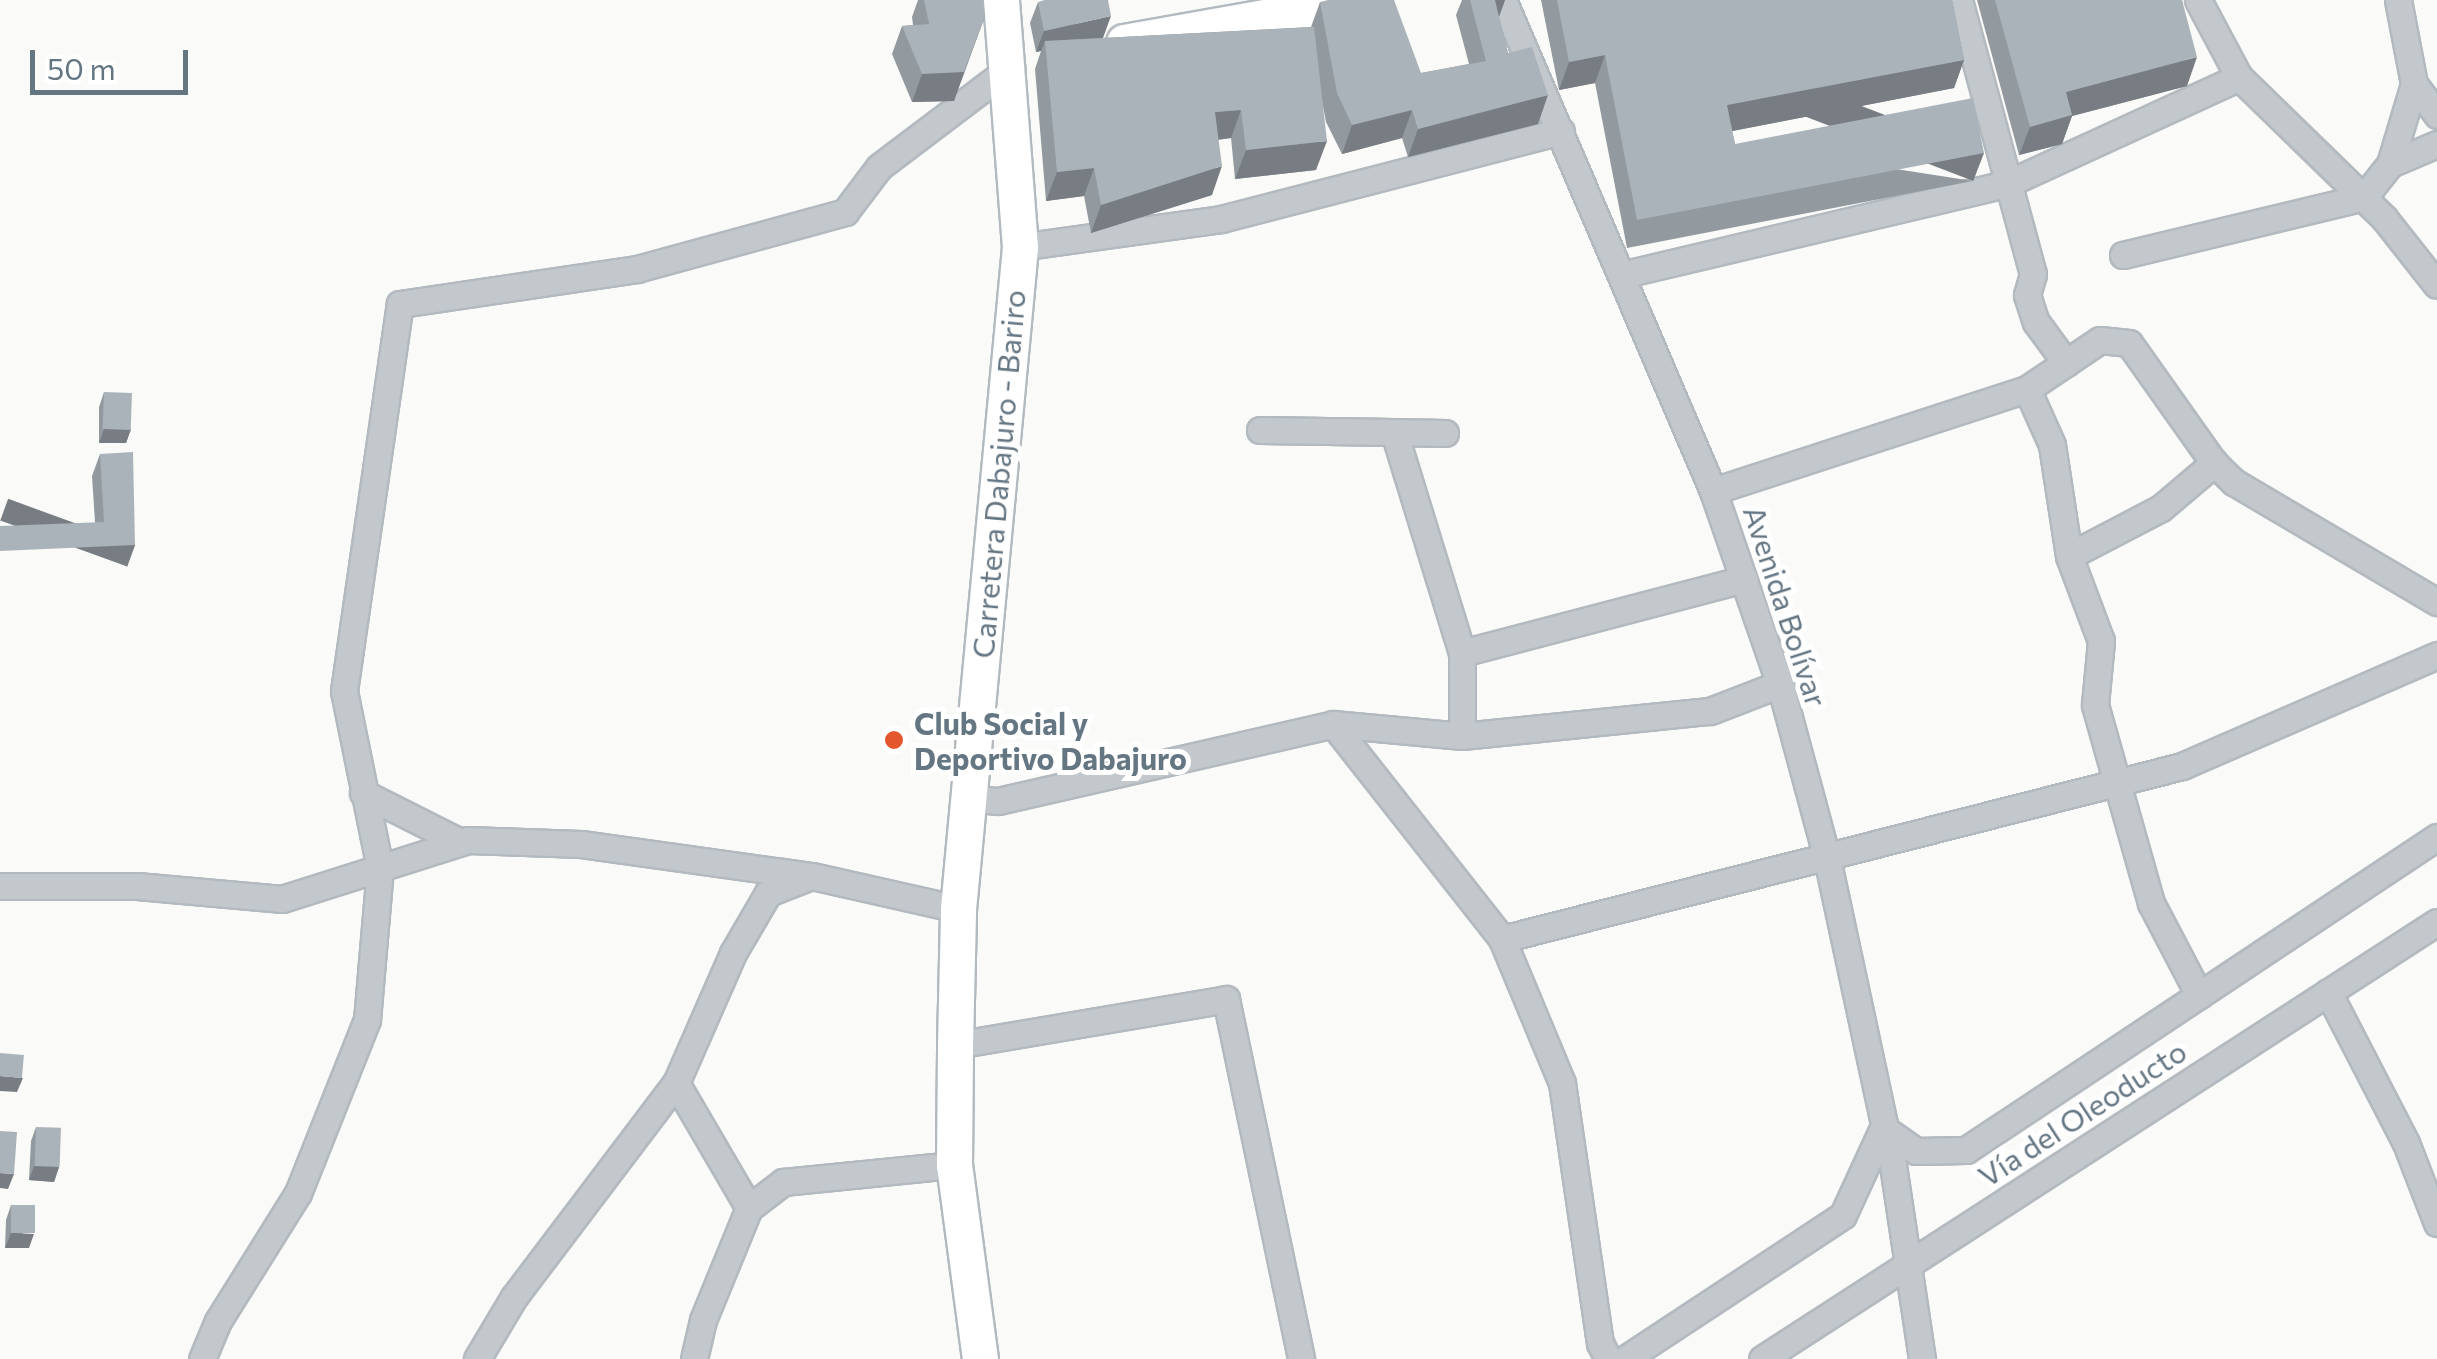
<!DOCTYPE html>
<html>
<head>
<meta charset="utf-8">
<style>
	body { margin:0 }
	#map { position:relative; width:2437px; height:1359px; overflow:hidden; background:#fafaf8; font-family:Commissioner,sans-serif }
	div>[style] { position:absolute }
	.roads { filter:drop-shadow(2px 0 #b3babf) drop-shadow(-2px 0 #b3babf) drop-shadow(0 2px #b3babf) drop-shadow(0 -2px #b3babf) }
	.street>* { height:25px; margin:-12.5px; padding:0 12.5px; transform-origin:12.5px; border-radius:12.5px; background:#c3c8cc }
	.secondary>* { height:35px; margin:-17.5px; padding:0 17.5px; transform-origin:17.5px; border-radius:17.5px; background:#fff }
	.wall>* { inset:0; background:#929a9f }
	.shaded-wall>* { inset:0; background:#777d82; transform-origin:0 0 }
	.building>* { inset:0; background:#aab3b9; transform-origin:0 0 }
	.dots>* { width:28px; height:28px; translate:-50% -50%; box-sizing:border-box; border:5px solid #fff; border-radius:50% }
	span { translate:-50% -50%; white-space:nowrap; text-align:center; line-height:1.15; -webkit-text-stroke:10px #fff; paint-order:stroke }
	.street-label { font-size:30px; color:#657683 }
	.poi-label { font-size:30px; color:#657683; font-weight:700 }
	.left { translate:0 -50%; text-align:left }
	.scale { position:absolute; left:30px; top:50px; width:158px; height:45px; box-sizing:border-box; border:5px solid #657683; border-top:0; padding-left:12px; font-size:30px; line-height:35px; white-space:nowrap; color:#657683; -webkit-text-stroke:8px #fff; paint-order:stroke }
</style>
</head>
<body>
<div id="map">
	<div class="roads">
		<div class="street">
			<div style="left:1503px;top:0;width:534px;rotate:66.84deg"></div>
			<div style="left:1713px;top:491px;width:204px;rotate:70.9deg"></div>
			<div style="left:1780px;top:684px;width:180px;rotate:74.9deg"></div>
			<div style="left:1827px;top:858px;width:314px;rotate:77.9deg"></div>
			<div style="left:1893px;top:1165px;width:196px;rotate:81.5deg"></div>
			<div style="left:1959px;top:0;width:284px;rotate:74.9deg"></div>
			<div style="left:2033px;top:274px;width:22px;rotate:106deg"></div>
			<div style="left:2027px;top:295px;width:28px;rotate:72deg"></div>
			<div style="left:2036px;top:322px;width:51px;rotate:53.8deg"></div>
			<div style="left:2198px;top:0;width:87px;rotate:62deg"></div>
			<div style="left:2239px;top:77px;width:202px;rotate:44.2deg"></div>
			<div style="left:2384px;top:218px;width:85px;rotate:51.7deg"></div>
			<div style="left:2398px;top:0;width:86px;rotate:79.2deg"></div>
			<div style="left:2414px;top:84px;width:39px;rotate:53deg"></div>
			<div style="left:2390px;top:164px;width:84px;rotate:-73.3deg"></div>
			<div style="left:1020px;top:247px;width:203px;rotate:-7.9deg"></div>
			<div style="left:1221px;top:219px;width:351px;rotate:-14.5deg"></div>
			<div style="left:2123px;top:255px;width:248px;rotate:-13.5deg"></div>
			<div style="left:2364px;top:197px;width:42px;rotate:-51.8deg"></div>
			<div style="left:2390px;top:164px;width:51px;rotate:-23.1deg"></div>
			<div style="left:1625px;top:274px;width:395px;rotate:-13.3deg"></div>
			<div style="left:2009px;top:183px;width:253px;rotate:-24.7deg"></div>
			<div style="left:2027px;top:389px;width:61px;rotate:65.9deg"></div>
			<div style="left:2052px;top:445px;width:112px;rotate:81.3deg"></div>
			<div style="left:2069px;top:556px;width:91px;rotate:69.4deg"></div>
			<div style="left:2101px;top:641px;width:64px;rotate:95.4deg"></div>
			<div style="left:2095px;top:705px;width:206px;rotate:74.2deg"></div>
			<div style="left:2151px;top:903px;width:104px;rotate:62.4deg"></div>
			<div style="left:1260px;top:430px;width:134px;rotate:0.9deg"></div>
			<div style="left:1445px;top:433px;width:51px;rotate:-178.9deg"></div>
			<div style="left:1394px;top:432px;width:231px;rotate:72.9deg"></div>
			<div style="left:1462px;top:653px;width:83px;rotate:90deg"></div>
			<div style="left:1713px;top:491px;width:330px;rotate:-18deg"></div>
			<div style="left:2027px;top:389px;width:88px;rotate:-33.9deg"></div>
			<div style="left:2100px;top:340px;width:29px;rotate:6deg"></div>
			<div style="left:2129px;top:343px;width:147px;rotate:54.7deg"></div>
			<div style="left:2214px;top:463px;width:28px;rotate:44deg"></div>
			<div style="left:2234px;top:482px;width:236px;rotate:30.6deg"></div>
			<div style="left:2069px;top:556px;width:104px;rotate:-27.6deg"></div>
			<div style="left:2161px;top:508px;width:70px;rotate:-40.3deg"></div>
			<div style="left:1462px;top:653px;width:292px;rotate:-14.7deg"></div>
			<div style="left:1333px;top:724px;width:130px;rotate:5.3deg"></div>
			<div style="left:1462px;top:736px;width:249px;rotate:-5.8deg"></div>
			<div style="left:1710px;top:711px;width:75px;rotate:-21.1deg"></div>
			<div style="left:363px;top:793px;width:109px;rotate:26.8deg"></div>
			<div style="left:968px;top:798px;width:30px;rotate:6deg"></div>
			<div style="left:998px;top:801px;width:344px;rotate:-12.9deg"></div>
			<div style="left:1333px;top:724px;width:273px;rotate:51.8deg"></div>
			<div style="left:1502px;top:939px;width:156px;rotate:67.4deg"></div>
			<div style="left:1562px;top:1083px;width:263px;rotate:81.7deg"></div>
			<div style="left:1600px;top:1343px;width:18px;rotate:63deg"></div>
			<div style="left:0;top:886px;width:137px"></div>
			<div style="left:137px;top:886px;width:146px;rotate:5.1deg"></div>
			<div style="left:282px;top:899px;width:195px;rotate:-17.6deg"></div>
			<div style="left:468px;top:840px;width:113px;rotate:2deg"></div>
			<div style="left:581px;top:844px;width:233px;rotate:7.9deg"></div>
			<div style="left:812px;top:876px;width:150px;rotate:12.7deg"></div>
			<div style="left:1502px;top:939px;width:702px;rotate:-14.27deg"></div>
			<div style="left:2182px;top:766px;width:278px;rotate:-23.5deg"></div>
			<div style="left:2328px;top:992px;width:170px;rotate:62.7deg"></div>
			<div style="left:2406px;top:1143px;width:86px;rotate:68.8deg"></div>
			<div style="left:955px;top:1045px;width:275px;rotate:-9.6deg"></div>
			<div style="left:1226px;top:999px;width:368px;rotate:78.2deg"></div>
			<div style="left:749px;top:1208px;width:145px;rotate:-120.3deg"></div>
			<div style="left:676px;top:1083px;width:142px;rotate:-66.3deg"></div>
			<div style="left:733px;top:953px;width:69px;rotate:-59.7deg"></div>
			<div style="left:768px;top:893px;width:44px;rotate:-21.3deg"></div>
			<div style="left:202px;top:1359px;width:41px;rotate:-67.2deg"></div>
			<div style="left:218px;top:1321px;width:151px;rotate:-58deg"></div>
			<div style="left:298px;top:1193px;width:186px;rotate:-68.3deg"></div>
			<div style="left:367px;top:1020px;width:153px;rotate:-85.1deg"></div>
			<div style="left:380px;top:868px;width:181px;rotate:-101.5deg"></div>
			<div style="left:344px;top:691px;width:391px;rotate:-81.8deg"></div>
			<div style="left:400px;top:304px;width:240px;rotate:-8.4deg"></div>
			<div style="left:637px;top:269px;width:216px;rotate:-15.3deg"></div>
			<div style="left:845px;top:212px;width:56px;rotate:-52.9deg"></div>
			<div style="left:879px;top:167px;width:166px;rotate:-37.1deg"></div>
			<div style="left:477px;top:1359px;width:72px;rotate:-59.2deg"></div>
			<div style="left:514px;top:1297px;width:268px;rotate:-52.9deg"></div>
			<div style="left:694px;top:1359px;width:40px;rotate:-77deg"></div>
			<div style="left:703px;top:1320px;width:121px;rotate:-67.7deg"></div>
			<div style="left:749px;top:1208px;width:43px;rotate:-37.4deg"></div>
			<div style="left:783px;top:1182px;width:172px;rotate:-5.7deg"></div>
			<div style="left:1625px;top:1359px;width:261px;rotate:-33.4deg"></div>
			<div style="left:1843px;top:1215px;width:96px;rotate:-65.3deg"></div>
			<div style="left:1883px;top:1128px;width:40px;rotate:34.9deg"></div>
			<div style="left:1916px;top:1151px;width:50px;rotate:-1.1deg"></div>
			<div style="left:1966px;top:1150px;width:566px;rotate:-33.61deg"></div>
			<div style="left:1762px;top:1359px;width:804px;rotate:-32.92deg"></div>
		</div>
		<div class="secondary">
			<div style="left:1124px;top:42px;width:239px;rotate:-10.1deg"></div>
			<div style="left:980px;top:1359px;width:196px;rotate:-97.6deg"></div>
			<div style="left:954px;top:1165px;width:120px;rotate:-89.5deg"></div>
			<div style="left:955px;top:1045px;width:136px;rotate:-88.7deg"></div>
			<div style="left:958px;top:909px;width:665px;rotate:-84.65deg"></div>
			<div style="left:1020px;top:247px;width:248px;rotate:-94.4deg"></div>
		</div>
	</div>
	<div class="wall">
		<div style="clip-path:polygon(918px 0,983px 0,954px 101px,912px 102px,892px 54px,902px 26px,913px 25px,912px 17px)"></div>
		<div style="clip-path:polygon(1462px 0,1505px 0,1499px 17px,1508px 53px,1538px 124px,1408px 157px,1402px 138px,1342px 154px,1326px 122px,1322px 101px,1316px 170px,1235px 179px,1231px 138px,1218px 140px,1212px 195px,1091px 233px,1084px 196px,1046px 201px,1035px 69px,1041px 51px,1036px 52px,1030px 23px,1038px 2px,1103px 38px,1311px 27px,1320px 2px,1421px 73px,1469px 64px,1456px 15px)"></div>
		<div style="clip-path:polygon(1541px 0,1952px 0,1964px 60px,1954px 88px,1732px 131px,1735px 144px,1973px 181px,1627px 248px,1595px 83px,1559px 90px)"></div>
		<div style="clip-path:polygon(1977px 0,2182px 0,2187px 86px,2072px 116px,2062px 144px,2019px 155px)"></div>
		<div style="clip-path:polygon(104px 392px,131px 429px,126px 443px,99px 443px,99px 407px)"></div>
		<div style="clip-path:polygon(100px 454px,135px 545px,127px 567px,95px 522px,92px 476px)"></div>
		<div style="clip-path:polygon(36px 1127px,59px 1167px,54px 1182px,29px 1180px,31px 1141px)"></div>
		<div style="clip-path:polygon(11px 1205px,29px 1248px,5px 1248px,6px 1220px)"></div>
	</div>
	<div class="shaded-wall">
		<div style="clip-path:polygon(1493px 0,1505px 0,1497px 22px)"></div>
		<div style="clip-path:polygon(985px 16px,954px 101px,912px 102px,922px 74px)"></div>
		<div style="clip-path:polygon(1111px 16px,1103px 38px,1045px 41px,1041px 51px,1036px 52px,1044px 31px)"></div>
		<div style="clip-path:polygon(1605px 55px,1595px 83px,1559px 90px,1569px 62px)"></div>
		<div style="clip-path:polygon(2197px 57px,2187px 86px,2072px 116px,2062px 144px,2019px 155px,2030px 127px,2066px 92px)"></div>
		<div style="clip-path:polygon(1964px 60px,1954px 88px,1717px 134px,1727px 105px)"></div>
		<div style="clip-path:polygon(1548px 95px,1538px 124px,1408px 157px,1418px 129px)"></div>
		<div style="clip-path:polygon(1241px 110px,1231px 138px,1204px 141px,1215px 112px)"></div>
		<div style="clip-path:polygon(1412px 110px,1402px 138px,1342px 154px,1352px 125px)"></div>
		<div style="clip-path:polygon(1327px 141px,1316px 170px,1235px 179px,1246px 150px)"></div>
		<div style="left:1984px;top:153px;width:30px;height:353px;rotate:111deg"></div>
		<div style="clip-path:polygon(1222px 166px,1212px 195px,1091px 233px,1101px 205px)"></div>
		<div style="clip-path:polygon(1094px 168px,1084px 196px,1046px 201px,1057px 172px)"></div>
		<div style="clip-path:polygon(104px 429px,131px 429px,126px 443px,99px 443px)"></div>
		<div style="left:135px;top:545px;width:23px;height:135px;rotate:110deg"></div>
		<div style="clip-path:polygon(0 1076px,23px 1078px,17px 1092px,0 1091px)"></div>
		<div style="clip-path:polygon(34px 1166px,59px 1167px,54px 1182px,29px 1180px)"></div>
		<div style="clip-path:polygon(0 1173px,14px 1174px,8px 1189px,0 1188px)"></div>
		<div style="clip-path:polygon(11px 1233px,34px 1234px,29px 1248px,5px 1248px)"></div>
	</div>
	<div class="building">
		<div style="clip-path:polygon(924px 0,983px 0,985px 16px,964px 72px,922px 74px,902px 26px,929px 24px)"></div>
		<div style="clip-path:polygon(1045px 0,1108px 0,1111px 16px,1044px 31px,1038px 2px)"></div>
		<div style="clip-path:polygon(1328px 0,1394px 0,1421px 73px,1486px 61px,1470px 0,1495px 0,1508px 53px,1532px 47px,1548px 95px,1418px 129px,1412px 110px,1352px 125px,1337px 93px,1320px 2px)"></div>
		<div style="clip-path:polygon(1557px 0,1952px 0,1964px 60px,1727px 105px,1735px 144px,1973px 98px,1984px 153px,1637px 220px,1605px 55px,1569px 62px)"></div>
		<div style="clip-path:polygon(1995px 0,2182px 0,2197px 57px,2066px 92px,2072px 115px,2030px 127px)"></div>
		<div style="clip-path:polygon(1314px 27px,1327px 141px,1246px 150px,1241px 110px,1215px 112px,1222px 166px,1101px 205px,1094px 168px,1057px 172px,1045px 41px)"></div>
		<div style="left:104px;top:392px;width:28px;height:37px;rotate:2deg"></div>
		<div style="clip-path:polygon(133px 452px,135px 545px,0 551px,0 526px,104px 522px,100px 454px)"></div>
		<div style="left:0;top:1053px;width:24px;height:23px;rotate:5deg"></div>
		<div style="left:36px;top:1127px;width:25px;height:39px;rotate:2deg"></div>
		<div style="clip-path:polygon(0 1131px,17px 1132px,14px 1174px,0 1173px)"></div>
		<div style="left:11px;top:1205px;width:24px;height:28px"></div>
	</div>
	<div class="dots">
		<div style="left:894px;top:740px;background:#e4572e"></div>
	</div>
	<div class="street-label">
		<span style="left:998px;top:474px;rotate:-85deg">Carretera Dabajuro - Bariro</span>
		<span style="left:1786px;top:606px;rotate:72deg">Avenida Bolívar</span>
		<span style="left:2082px;top:1113px;rotate:-33deg">Vía del Oleoducto</span>
	</div>
	<div class="poi-label">
		<span class="left" style="left:914px;top:740px">Club Social y<br>Deportivo Dabajuro</span>
	</div>
	<div class="scale">50 m</div>
</div>
</body>
</html>
